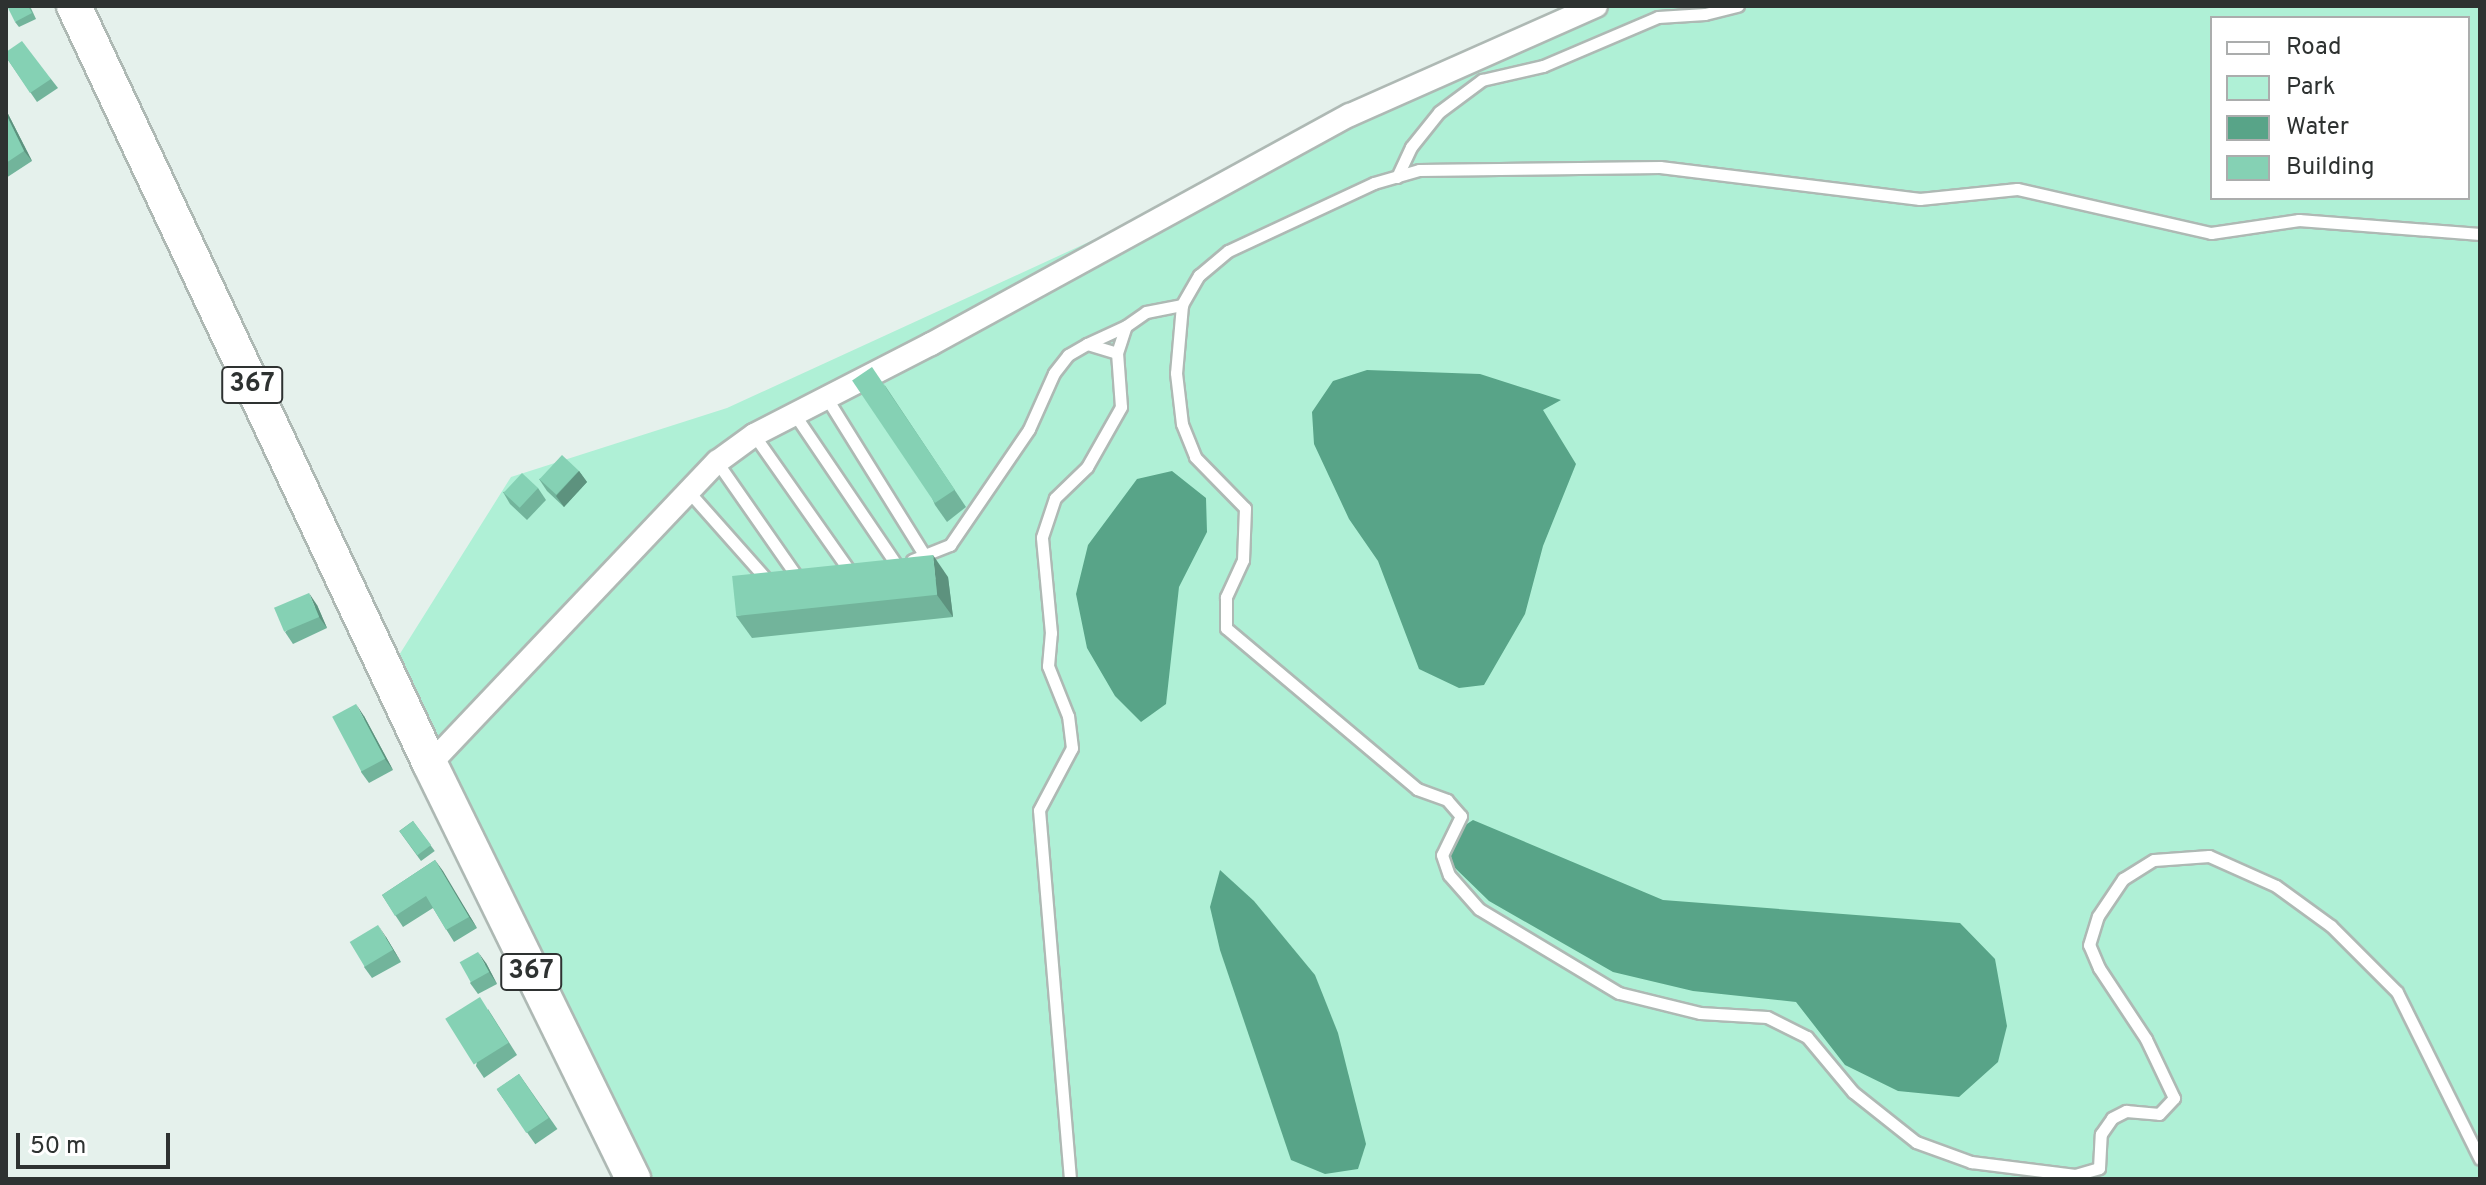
<!DOCTYPE html>
<html>
<head>
<meta charset="utf-8">
<style>
	body { margin:0 }
	#map { position:relative; width:2486px; height:1185px; overflow:hidden; background:#e5f1ec; font-family:Overpass,sans-serif }
	div>[style] { position:absolute }
	.green>* { inset:0; background:#aff0d6 }
	.water>* { inset:0; background:#58a488 }
	.roads { filter:drop-shadow(2px 0 #aeb9b4) drop-shadow(-2px 0 #aeb9b4) drop-shadow(0 2px #aeb9b4) drop-shadow(0 -2px #aeb9b4) }
	.lane>* { height:11px; margin:-5.5px; padding:0 5.5px; transform-origin:5.5px; border-radius:5.5px; background:#fff }
	.street>* { height:22px; margin:-11px; padding:0 11px; transform-origin:11px; border-radius:11px; background:#fff }
	.primary>* { height:34px; margin:-17px; padding:0 17px; transform-origin:17px; border-radius:17px; background:#fff }
	.wall>* { inset:0; background:#72b49b; transform-origin:0 0 }
	.shaded-wall>* { inset:0; background:#5d927e }
	.building>* { inset:0; background:#85d1b4; transform-origin:0 0 }
	span { translate:-50% -50%; white-space:nowrap; text-align:center; line-height:1.15; -webkit-text-stroke:7px #fff; paint-order:stroke }
	.shield-label span { padding:2px 6px; background:#fff; border:2px solid; border-radius:6px; -webkit-text-stroke-width:0 }
	.shield-label { font-size:26px; color:#2e3231; font-weight:700 }
	.frame { position:absolute; inset:0; border:8px solid #2e3231; pointer-events:none }
	.legend { position:absolute; left:2210px; top:16px; width:260px; height:184px; box-sizing:border-box; background:#fff; border:2px solid #abadad; margin:0; padding:10px 14px; list-style:none; font-size:24px; color:#2e3231 }
	.legend li { display:flex; align-items:center; gap:16px; height:40px }
	.legend b { width:40px; border:2px solid #abadad }
	.scale { position:absolute; left:16px; top:1133px; width:154px; height:36px; box-sizing:border-box; border:4px solid #2e3231; border-top:0; padding-left:10px; font-size:24px; line-height:28px; white-space:nowrap; color:#2e3231; -webkit-text-stroke:6px #fff; paint-order:stroke }
</style>
</head>
<body>
<div id="map">
	<div class="green">
		<div style="clip-path:polygon(evenodd,1578px 6px,2480px 6px,2480px 1179px,631px 1179px,396px 660px,511px 477px,727px 408px,1370px 113px,1578px 6px,2212px 18px,2468px 18px,2468px 198px,2212px 198px,2212px 18px)"></div>
	</div>
	<div class="water">
		<div style="clip-path:polygon(1367px 370px,1480px 374px,1561px 400px,1543px 410px,1576px 464px,1543px 546px,1525px 614px,1484px 685px,1459px 688px,1419px 669px,1378px 561px,1349px 519px,1314px 444px,1312px 412px,1333px 381px)"></div>
		<div style="clip-path:polygon(1172px 471px,1206px 498px,1207px 532px,1179px 587px,1166px 704px,1141px 722px,1115px 696px,1087px 648px,1076px 594px,1088px 545px,1137px 479px)"></div>
		<div style="clip-path:polygon(1473px 820px,1663px 900px,1960px 923px,1995px 959px,2007px 1026px,1998px 1062px,1959px 1097px,1898px 1091px,1845px 1065px,1796px 1002px,1693px 991px,1613px 972px,1489px 901px,1453px 866px,1447px 837px)"></div>
		<div style="clip-path:polygon(1220px 870px,1254px 901px,1315px 975px,1338px 1033px,1366px 1144px,1358px 1169px,1325px 1174px,1291px 1160px,1220px 950px,1210px 907px)"></div>
	</div>
	<div class="roads">
		<div class="lane">
			<div style="left:1397px;top:177px;width:33px;rotate:-65deg"></div>
			<div style="left:1411px;top:147px;width:45px;rotate:-51.3deg"></div>
			<div style="left:1439px;top:112px;width:54px;rotate:-36.7deg"></div>
			<div style="left:1482px;top:80px;width:63px;rotate:-12.9deg"></div>
			<div style="left:1543px;top:66px;width:125px;rotate:-23.1deg"></div>
			<div style="left:1658px;top:17px;width:47px;rotate:-3.7deg"></div>
			<div style="left:1705px;top:14px;width:34px;rotate:-14deg"></div>
			<div style="left:2480px;top:234px;width:182px;rotate:-175.6deg"></div>
			<div style="left:2299px;top:220px;width:89px;rotate:171.6deg"></div>
			<div style="left:2211px;top:233px;width:199px;rotate:-167.2deg"></div>
			<div style="left:2017px;top:189px;width:98px;rotate:174.1deg"></div>
			<div style="left:1920px;top:199px;width:262px;rotate:-173deg"></div>
			<div style="left:1660px;top:167px;width:241px;rotate:179.3deg"></div>
			<div style="left:1419px;top:170px;width:47px;rotate:163.9deg"></div>
			<div style="left:1374px;top:183px;width:161px;rotate:155deg"></div>
			<div style="left:1228px;top:251px;width:38px;rotate:140deg"></div>
			<div style="left:1199px;top:275px;width:34px;rotate:120deg"></div>
			<div style="left:1182px;top:305px;width:68px;rotate:95deg"></div>
			<div style="left:1176px;top:373px;width:51px;rotate:83.3deg"></div>
			<div style="left:1182px;top:424px;width:35px;rotate:68deg"></div>
			<div style="left:1195px;top:457px;width:71px;rotate:45.6deg"></div>
			<div style="left:1245px;top:508px;width:52px;rotate:92.2deg"></div>
			<div style="left:1243px;top:560px;width:41px;rotate:114.7deg"></div>
			<div style="left:1226px;top:597px;width:31px;rotate:90deg"></div>
			<div style="left:1226px;top:628px;width:250px;rotate:40.1deg"></div>
			<div style="left:1417px;top:789px;width:32px;rotate:20deg"></div>
			<div style="left:1447px;top:800px;width:21px;rotate:49deg"></div>
			<div style="left:1461px;top:816px;width:43px;rotate:116deg"></div>
			<div style="left:1442px;top:855px;width:21px;rotate:71deg"></div>
			<div style="left:1449px;top:875px;width:45px;rotate:48.6deg"></div>
			<div style="left:1479px;top:909px;width:163px;rotate:31deg"></div>
			<div style="left:1619px;top:993px;width:83px;rotate:13.9deg"></div>
			<div style="left:1700px;top:1013px;width:67px;rotate:3.4deg"></div>
			<div style="left:1767px;top:1017px;width:45px;rotate:26.6deg"></div>
			<div style="left:1807px;top:1037px;width:72px;rotate:50.1deg"></div>
			<div style="left:1853px;top:1092px;width:80px;rotate:38.4deg"></div>
			<div style="left:1916px;top:1142px;width:59px;rotate:20deg"></div>
			<div style="left:1971px;top:1162px;width:105px;rotate:7.1deg"></div>
			<div style="left:2075px;top:1175px;width:25px;rotate:-16deg"></div>
			<div style="left:2099px;top:1168px;width:34px;rotate:-87deg"></div>
			<div style="left:2101px;top:1134px;width:19px;rotate:-55deg"></div>
			<div style="left:2112px;top:1118px;width:16px;rotate:-27deg"></div>
			<div style="left:2126px;top:1111px;width:33px;rotate:5deg"></div>
			<div style="left:2159px;top:1114px;width:22px;rotate:-47deg"></div>
			<div style="left:2174px;top:1098px;width:65px;rotate:-115.4deg"></div>
			<div style="left:2146px;top:1039px;width:85px;rotate:-123.5deg"></div>
			<div style="left:2099px;top:968px;width:25px;rotate:-113deg"></div>
			<div style="left:2089px;top:945px;width:30px;rotate:-73deg"></div>
			<div style="left:2098px;top:916px;width:45px;rotate:-56deg"></div>
			<div style="left:2123px;top:879px;width:36px;rotate:-32deg"></div>
			<div style="left:2154px;top:860px;width:55px;rotate:-4.2deg"></div>
			<div style="left:2209px;top:856px;width:73px;rotate:24.1deg"></div>
			<div style="left:2276px;top:886px;width:68px;rotate:36deg"></div>
			<div style="left:2331px;top:926px;width:93px;rotate:45deg"></div>
			<div style="left:2397px;top:992px;width:186px;rotate:63.6deg"></div>
			<div style="left:1117px;top:353px;width:31px;rotate:-163deg"></div>
			<div style="left:1087px;top:344px;width:43px;rotate:-24.8deg"></div>
			<div style="left:826px;top:397px;width:187px;rotate:58.1deg"></div>
			<div style="left:793px;top:412px;width:184px;rotate:55.9deg"></div>
			<div style="left:754px;top:435px;width:165px;rotate:54.9deg"></div>
			<div style="left:717px;top:462px;width:136px;rotate:55.1deg"></div>
			<div style="left:689px;top:492px;width:120px;rotate:48.4deg"></div>
			<div style="left:912px;top:560px;width:41px;rotate:-21.5deg"></div>
			<div style="left:950px;top:545px;width:140px;rotate:-55.7deg"></div>
			<div style="left:1029px;top:429px;width:61px;rotate:-65.9deg"></div>
			<div style="left:1054px;top:373px;width:23px;rotate:-52deg"></div>
			<div style="left:1068px;top:355px;width:22px;rotate:-30deg"></div>
			<div style="left:1070px;top:1179px;width:370px;rotate:-94.8deg"></div>
			<div style="left:1039px;top:810px;width:70px;rotate:-62deg"></div>
			<div style="left:1072px;top:748px;width:32px;rotate:-97deg"></div>
			<div style="left:1068px;top:716px;width:54px;rotate:-111.8deg"></div>
			<div style="left:1048px;top:666px;width:33px;rotate:-85deg"></div>
			<div style="left:1051px;top:633px;width:96px;rotate:-95.4deg"></div>
			<div style="left:1042px;top:537px;width:41px;rotate:-71.6deg"></div>
			<div style="left:1055px;top:498px;width:45px;rotate:-44.1deg"></div>
			<div style="left:1087px;top:467px;width:69px;rotate:-60.5deg"></div>
			<div style="left:1121px;top:407px;width:54px;rotate:-94.2deg"></div>
			<div style="left:1117px;top:353px;width:28px;rotate:-72deg"></div>
			<div style="left:1126px;top:326px;width:24px;rotate:-35deg"></div>
			<div style="left:1146px;top:312px;width:37px;rotate:-11deg"></div>
		</div>
		<div class="street">
			<div style="left:430px;top:764px;width:417px;rotate:-46.5deg"></div>
			<div style="left:717px;top:462px;width:46px;rotate:-36.1deg"></div>
			<div style="left:754px;top:435px;width:199px;rotate:-27.2deg"></div>
			<div style="left:931px;top:344px;width:477px;rotate:-28.7deg"></div>
			<div style="left:1350px;top:115px;width:269px;rotate:-23.9deg"></div>
		</div>
		<div class="primary">
			<div style="left:74px;top:6px;width:837px;rotate:64.84deg"></div>
			<div style="left:430px;top:764px;width:462px;rotate:63.9deg"></div>
		</div>
	</div>
	<div class="wall">
		<div style="clip-path:polygon(30px 6px,36px 19px,19px 27px,15px 22px)"></div>
		<div style="clip-path:polygon(6px 57px,51px 79px,58px 88px,37px 102px)"></div>
		<div style="clip-path:polygon(6px 110px,32px 161px,6px 178px)"></div>
		<div style="clip-path:polygon(884px 384px,966px 507px,947px 522px,935px 505px)"></div>
		<div style="clip-path:polygon(579px 471px,587px 482px,564px 507px,547px 491px,539px 479px)"></div>
		<div style="clip-path:polygon(538px 488px,546px 500px,527px 520px,510px 504px,503px 492px)"></div>
		<div style="clip-path:polygon(948px 577px,953px 617px,752px 638px,736px 616px)"></div>
		<div style="clip-path:polygon(317px 605px,327px 628px,293px 644px,285px 632px)"></div>
		<div style="clip-path:polygon(364px 716px,393px 770px,369px 783px,361px 772px)"></div>
		<div style="left:413px;top:821px;width:37px;height:17px;rotate:54deg"></div>
		<div style="clip-path:polygon(435px 860px,477px 928px,454px 942px,433px 908px,403px 927px,382px 895px)"></div>
		<div style="clip-path:polygon(386px 937px,401px 962px,372px 978px,364px 967px)"></div>
		<div style="clip-path:polygon(486px 963px,497px 984px,478px 994px,470px 983px)"></div>
		<div style="clip-path:polygon(488px 1009px,517px 1055px,484px 1078px,476px 1066px)"></div>
		<div style="left:519px;top:1074px;width:67px;height:27px;rotate:55deg"></div>
	</div>
	<div class="shaded-wall">
		<div style="clip-path:polygon(6px 110px,32px 161px,24px 151px,6px 114px)"></div>
		<div style="clip-path:polygon(579px 471px,587px 482px,564px 507px,556px 496px)"></div>
		<div style="clip-path:polygon(933px 555px,948px 577px,953px 617px,937px 595px)"></div>
		<div style="clip-path:polygon(309px 593px,317px 605px,327px 628px,319px 617px)"></div>
		<div style="clip-path:polygon(356px 704px,364px 716px,393px 770px,385px 759px)"></div>
		<div style="clip-path:polygon(435px 860px,443px 871px,477px 928px,469px 917px)"></div>
		<div style="clip-path:polygon(378px 925px,386px 937px,401px 962px,393px 950px)"></div>
		<div style="clip-path:polygon(478px 952px,486px 963px,497px 984px,489px 972px)"></div>
	</div>
	<div class="building">
		<div style="clip-path:polygon(7px 6px,28px 6px,32px 13px,15px 22px)"></div>
		<div style="clip-path:polygon(22px 41px,51px 79px,30px 93px,6px 57px,6px 52px)"></div>
		<div style="clip-path:polygon(6px 114px,24px 151px,6px 163px)"></div>
		<div style="left:872px;top:367px;width:148px;height:24px;rotate:56deg"></div>
		<div style="left:562px;top:455px;width:23px;height:33px;rotate:43deg"></div>
		<div style="left:522px;top:473px;width:22px;height:27px;rotate:43deg"></div>
		<div style="left:933px;top:555px;width:40px;height:202px;rotate:84deg"></div>
		<div style="left:309px;top:593px;width:26px;height:38px;rotate:67deg"></div>
		<div style="left:356px;top:704px;width:62px;height:27px;rotate:62deg"></div>
		<div style="left:413px;top:821px;width:30px;height:17px;rotate:53deg"></div>
		<div style="clip-path:polygon(435px 860px,469px 917px,446px 930px,426px 896px,395px 916px,382px 895px)"></div>
		<div style="left:378px;top:925px;width:29px;height:33px;rotate:59deg"></div>
		<div style="left:478px;top:952px;width:23px;height:21px;rotate:61deg"></div>
		<div style="left:480px;top:997px;width:54px;height:41px;rotate:58deg"></div>
		<div style="left:519px;top:1074px;width:53px;height:27px;rotate:56deg"></div>
	</div>
	<div class="shield-label">
		<span style="left:252px;top:385px">367</span>
		<span style="left:531px;top:972px">367</span>
	</div>
	<div class="frame"></div>
	<ul class="legend">
	<li><b style="height:10px;background:#fff"></b>Road</li>
	<li><b style="height:22px;background:#aff0d6"></b>Park</li>
	<li><b style="height:22px;background:#58a488"></b>Water</li>
	<li><b style="height:22px;background:#85d1b4"></b>Building</li>
	</ul>
	<div class="scale">50 m</div>
</div>
</body>
</html>
